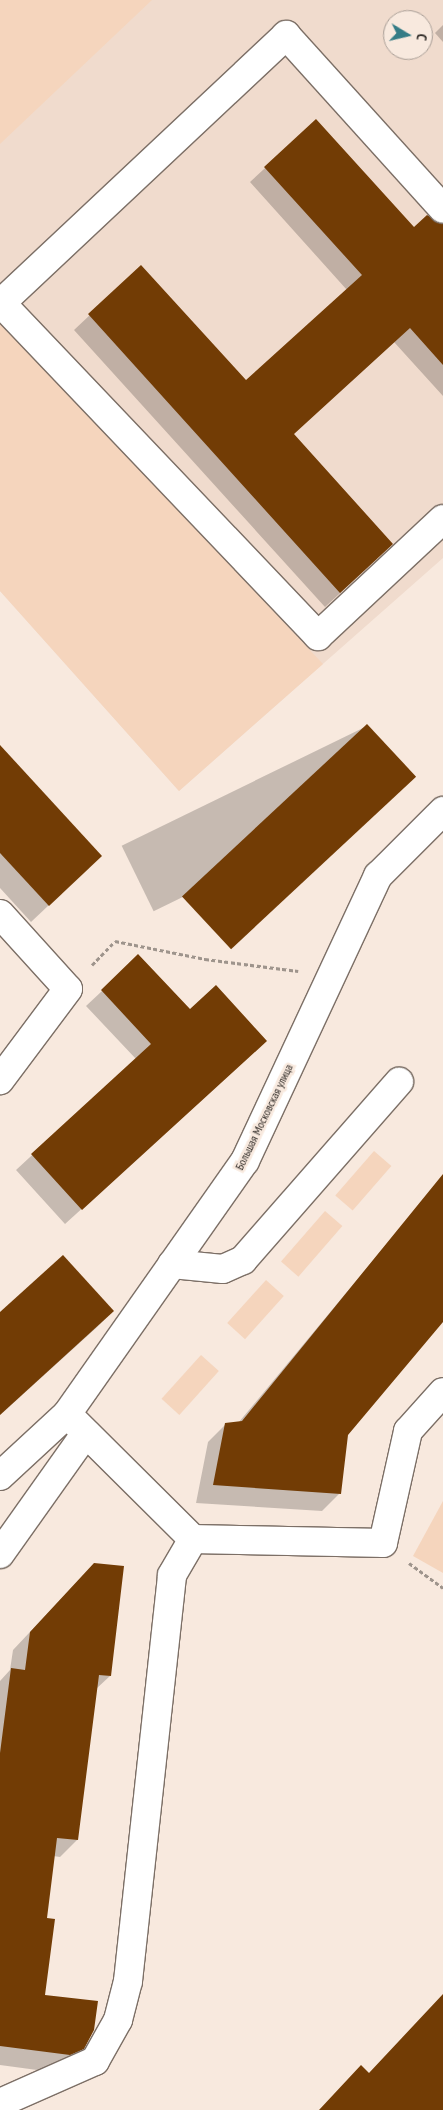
<!DOCTYPE html>
<html>
<head>
<meta charset="utf-8">
<style>
	body { margin:0 }
	#map { position:relative; width:443px; height:2110px; overflow:hidden; background:#f8e9de; font-family:"PT Sans Narrow",sans-serif }
	div>[style] { position:absolute }
	.built>* { inset:0; background:#f0dbcd }
	.green>* { inset:0; background:#f5d5bd; transform-origin:0 0 }
	.shadow>* { inset:0; background:#0003; transform-origin:0 0 }
	.building>* { inset:0; background:#723c05; transform-origin:0 0 }
	.path>* { height:3px; margin-top:-1.5px; transform-origin:0; background:repeating-linear-gradient(90deg,#9e948c 0 4px,transparent 0 6.5px) }
	.roads { filter:drop-shadow(1px 0 #7c6f66) drop-shadow(-1px 0 #7c6f66) drop-shadow(0 1px #7c6f66) drop-shadow(0 -1px #7c6f66) }
	.minor>* { height:28px; margin:-14px; padding:0 14px; transform-origin:14px; border-radius:14px; background:#fff }
	span { translate:-50% -50%; white-space:nowrap; text-align:center; line-height:1.15; -webkit-text-stroke:5px #f8e9de; paint-order:stroke }
	.street-label { font-size:12px; color:#302b27 }
	.north { position:absolute; left:383px; top:10px; width:50px; height:50px; box-sizing:border-box; background:#f8e9de; border:1px solid #a89d95; border-radius:50%; rotate:99deg; font-size:14px; font-weight:700; line-height:20px; text-align:center; color:#302b27 }
	.north::after { content:''; display:block; margin:auto; width:18px; height:22px; background:#357c86; clip-path:polygon(50% 0,100% 100%,50% 72%,0 100%) }
</style>
</head>
<body>
<div id="map">
	<div class="built">
		<div style="clip-path:polygon(evenodd,0 0,443px 0,443px 558px,179px 791px,0 591px,0 0,393px 20px,423px 20px,423px 50px,393px 50px,393px 20px)"></div>
	</div>
	<div class="green">
		<div style="clip-path:polygon(0 0,152px 0,0 144px)"></div>
		<div style="clip-path:polygon(0 321px,323px 664px,179px 791px,0 591px)"></div>
		<div style="left:374px;top:1151px;width:23px;height:59px;rotate:41deg"></div>
		<div style="left:325px;top:1211px;width:23px;height:67px;rotate:41deg"></div>
		<div style="left:266px;top:1280px;width:24px;height:58px;rotate:42deg"></div>
		<div style="left:201px;top:1355px;width:24px;height:59px;rotate:42deg"></div>
		<div style="clip-path:polygon(443px 1501px,443px 1573px,413px 1556px)"></div>
	</div>
	<div class="shadow">
		<div style="clip-path:polygon(443px 25px,443px 42px,435px 33px)"></div>
		<div style="clip-path:polygon(316px 121px,414px 229px,443px 225px,443px 396px,394px 342px,293px 434px,377px 559px,325px 607px,74px 330px,141px 267px,245px 382px,347px 290px,250px 182px)"></div>
		<div style="left:367px;top:726px;width:73px;height:273px;rotate:64deg"></div>
		<div style="clip-path:polygon(0 747px,84px 872px,31px 922px,0 888px)"></div>
		<div style="clip-path:polygon(102px 991px,190px 1011px,249px 1057px,65px 1224px,16px 1170px,136px 1059px,86px 1006px)"></div>
		<div style="clip-path:polygon(443px 1176px,443px 1319px,346px 1435px,340px 1493px,322px 1511px,196px 1503px,208px 1442px,226px 1424px,239px 1422px)"></div>
		<div style="clip-path:polygon(113px 1311px,96px 1328px,0 1415px,0 1314px)"></div>
		<div style="clip-path:polygon(77px 1582px,110px 1676px,96px 1689px,77px 1840px,60px 1857px,53px 1856px,45px 1919px,44px 1996px,83px 2048px,65px 2066px,52px 2072px,0 2065px,0 1681px,10px 1670px,13px 1650px)"></div>
	</div>
	<div class="building">
		<div style="clip-path:polygon(316px 119px,414px 227px,427px 215px,443px 224px,443px 365px,410px 328px,294px 434px,393px 544px,340px 593px,88px 314px,141px 265px,246px 380px,362px 275px,264px 167px)"></div>
		<div style="left:367px;top:724px;width:72px;height:253px;rotate:47deg"></div>
		<div style="clip-path:polygon(0 745px,102px 856px,49px 906px,0 853px)"></div>
		<div style="clip-path:polygon(138px 954px,190px 1009px,216px 985px,267px 1041px,82px 1210px,31px 1154px,151px 1044px,101px 990px)"></div>
		<div style="clip-path:polygon(443px 1174px,443px 1322px,348px 1435px,341px 1494px,213px 1485px,225px 1423px,242px 1421px)"></div>
		<div style="clip-path:polygon(63px 1255px,114px 1311px,0 1415px,0 1312px)"></div>
		<div style="clip-path:polygon(94px 1563px,124px 1566px,111px 1676px,99px 1675px,78px 1840px,57px 1838px,47px 1918px,55px 1919px,45px 1995px,98px 2001px,94px 2030px,84px 2049px,70px 2055px,0 2046px,0 1753px,11px 1668px,25px 1670px,30px 1632px)"></div>
		<div style="clip-path:polygon(443px 1994px,443px 2110px,319px 2110px,361px 2065px,369px 2073px)"></div>
	</div>
	<div class="path">
		<div style="left:92px;top:965px;width:33px;rotate:-46deg"></div>
		<div style="left:115px;top:941px;width:92px;rotate:11.3deg"></div>
		<div style="left:205px;top:959px;width:94px;rotate:7.4deg"></div>
		<div style="left:409px;top:1563px;width:42px;rotate:36.3deg"></div>
	</div>
	<div class="roads">
		<div class="minor">
			<div style="left:1px;top:303px;width:460px;rotate:46.4deg"></div>
			<div style="left:318px;top:636px;width:171px;rotate:-43.1deg"></div>
			<div style="left:0;top:304px;width:393px;rotate:-43.2deg"></div>
			<div style="left:286px;top:35px;width:234px;rotate:47.9deg"></div>
			<div style="left:0;top:914px;width:101px;rotate:47.8deg"></div>
			<div style="left:68px;top:989px;width:114px;rotate:126.8deg"></div>
			<div style="left:172px;top:1264px;width:51px;rotate:5.6deg"></div>
			<div style="left:223px;top:1269px;width:22px;rotate:-24deg"></div>
			<div style="left:243px;top:1260px;width:237px;rotate:-48.8deg"></div>
			<div style="left:67px;top:1414px;width:177px;rotate:44.8deg"></div>
			<div style="left:193px;top:1539px;width:190px;rotate:1.2deg"></div>
			<div style="left:383px;top:1543px;width:115px;rotate:-77.4deg"></div>
			<div style="left:408px;top:1431px;width:52px;rotate:-48.1deg"></div>
			<div style="left:0;top:1476px;width:91px;rotate:-42.8deg"></div>
			<div style="left:67px;top:1414px;width:309px;rotate:-54.9deg"></div>
			<div style="left:245px;top:1161px;width:315px;rotate:-65deg"></div>
			<div style="left:378px;top:876px;width:92px;rotate:-45deg"></div>
			<div style="left:0;top:1554px;width:148px;rotate:-54.6deg"></div>
			<div style="left:0;top:2103px;width:104px;rotate:-23.9deg"></div>
			<div style="left:95px;top:2061px;width:47px;rotate:-60.7deg"></div>
			<div style="left:118px;top:2020px;width:40px;rotate:-75.6deg"></div>
			<div style="left:128px;top:1981px;width:408px;rotate:-83.8deg"></div>
			<div style="left:172px;top:1575px;width:42px;rotate:-59.7deg"></div>
		</div>
	</div>
	<div class="street-label">
		<span style="left:264px;top:1117px;rotate:-64deg">Большая Московская улица</span>
	</div>
	<div class="north">С</div>
</div>
</body>
</html>
